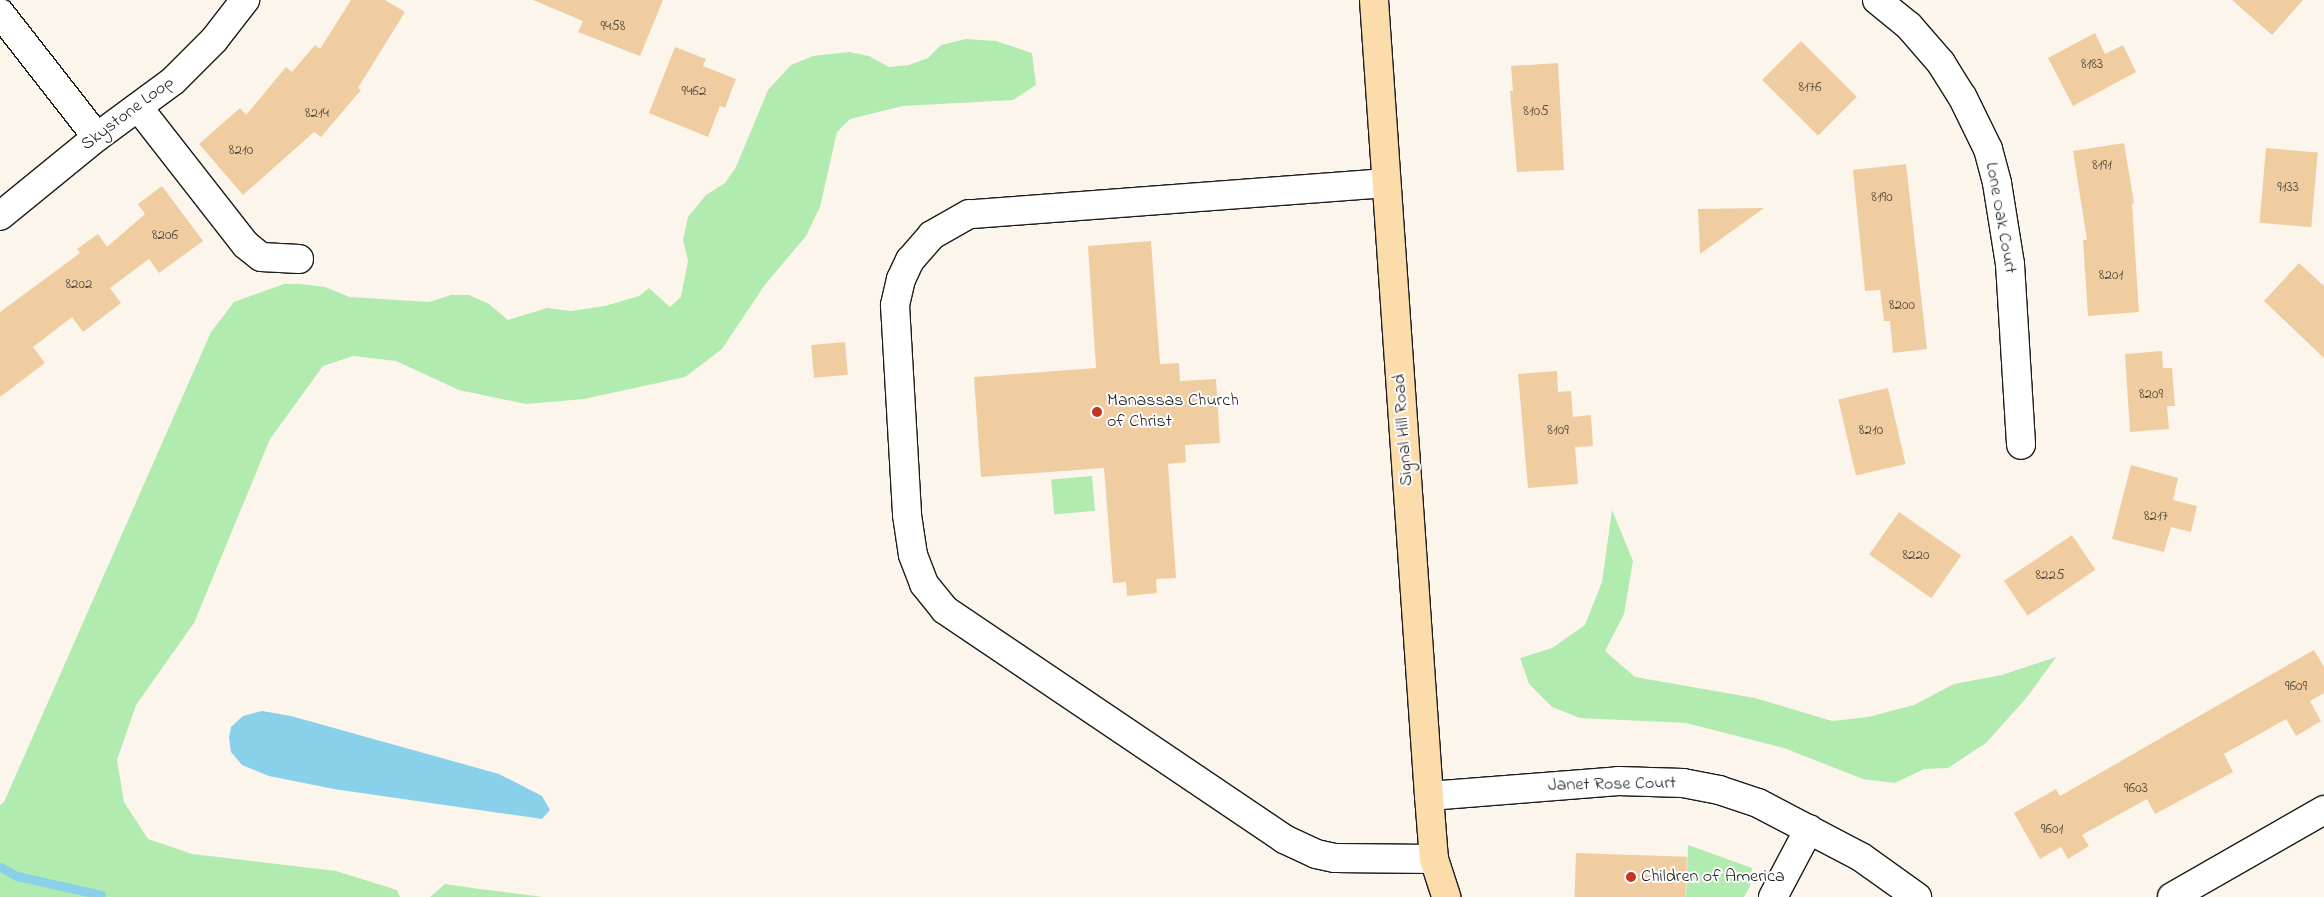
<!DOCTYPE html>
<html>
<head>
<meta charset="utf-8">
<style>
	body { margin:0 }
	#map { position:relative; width:2324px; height:897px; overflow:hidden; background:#fcf5ec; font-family:"Indie Flower",sans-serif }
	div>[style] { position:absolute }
	.green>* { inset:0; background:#b2ebaf; transform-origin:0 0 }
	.water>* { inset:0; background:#89d1ea }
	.stream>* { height:9px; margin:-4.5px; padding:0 4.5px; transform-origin:4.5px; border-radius:4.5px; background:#89d1ea }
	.building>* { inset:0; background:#f0cda1; transform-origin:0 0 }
	.roads { filter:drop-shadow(1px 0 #1c1c1c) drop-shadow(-1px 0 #1c1c1c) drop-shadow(0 1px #1c1c1c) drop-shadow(0 -1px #1c1c1c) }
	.minor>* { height:28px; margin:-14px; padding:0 14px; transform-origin:14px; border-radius:14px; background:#fff }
	.major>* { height:28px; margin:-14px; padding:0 14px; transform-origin:14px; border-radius:14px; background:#fddcac }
	.dots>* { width:14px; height:14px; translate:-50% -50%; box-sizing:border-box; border:2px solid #fff; border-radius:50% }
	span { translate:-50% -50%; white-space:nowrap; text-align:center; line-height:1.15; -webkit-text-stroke:4px #fff; paint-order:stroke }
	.number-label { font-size:15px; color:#51483d }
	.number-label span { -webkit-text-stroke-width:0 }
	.street-label { font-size:18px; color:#1c1c1c }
	.poi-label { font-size:18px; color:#1c1c1c }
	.left { translate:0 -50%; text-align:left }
</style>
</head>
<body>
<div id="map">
	<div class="green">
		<div style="clip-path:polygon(966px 39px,996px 41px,1032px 53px,1036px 85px,1013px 100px,903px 106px,850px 119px,837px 132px,820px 207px,806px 236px,764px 286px,722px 349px,685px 377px,584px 399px,526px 404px,459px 390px,396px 361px,353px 356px,323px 366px,270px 439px,194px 623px,136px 705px,117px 760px,124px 802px,148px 839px,192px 854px,336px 871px,397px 890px,400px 897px,0 897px,0 805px,4px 802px,211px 332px,234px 302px,284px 284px,300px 284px,325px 287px,350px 297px,429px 302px,451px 295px,469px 295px,489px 304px,508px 320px,547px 308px,571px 311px,605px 306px,639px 296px,649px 288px,670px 307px,681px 297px,684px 281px,688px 261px,683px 240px,688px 217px,706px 195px,725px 183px,736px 167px,768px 90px,791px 65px,813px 56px,849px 52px,869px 56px,889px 67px,909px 65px,928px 58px,941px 45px)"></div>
		<div style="left:1092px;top:476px;width:35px;height:41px;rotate:85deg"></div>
		<div style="clip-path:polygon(1612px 510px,1633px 561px,1624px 614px,1605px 651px,1635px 677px,1755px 698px,1832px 721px,1868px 717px,1914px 705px,1954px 684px,2002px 675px,2056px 657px,2028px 696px,1986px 743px,1948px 768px,1924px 769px,1895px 783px,1863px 779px,1784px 748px,1686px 723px,1580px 718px,1552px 707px,1529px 684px,1520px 658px,1552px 648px,1585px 625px,1602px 582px)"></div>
		<div style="clip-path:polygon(1688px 845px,1752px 868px,1750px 886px,1744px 897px,1686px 897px)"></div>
		<div style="clip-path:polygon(445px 884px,480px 889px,543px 897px,430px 897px)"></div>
	</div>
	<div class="water">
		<div style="clip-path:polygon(262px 711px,291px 716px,499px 774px,542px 796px,550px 810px,542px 819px,334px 789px,269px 776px,242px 765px,231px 752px,229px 737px,231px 727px,243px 716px)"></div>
	</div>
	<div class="stream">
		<div style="left:0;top:867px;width:19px;rotate:28deg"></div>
		<div style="left:17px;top:876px;width:86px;rotate:12.7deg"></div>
	</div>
	<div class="building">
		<div style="clip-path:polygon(351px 0,385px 0,405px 12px,358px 88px,361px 90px,321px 137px,314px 132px,243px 195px,199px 144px,240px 108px,246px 115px,286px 67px,292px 72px,315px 45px,320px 49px)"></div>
		<div style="clip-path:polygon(533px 0,663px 0,640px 56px,578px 32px,583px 21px)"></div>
		<div style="clip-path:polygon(2232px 0,2303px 0,2272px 35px)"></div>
		<div style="clip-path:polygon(2095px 33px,2105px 54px,2123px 45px,2136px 72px,2073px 106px,2048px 58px)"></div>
		<div style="left:1801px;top:41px;width:79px;height:55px;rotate:45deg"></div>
		<div style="clip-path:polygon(675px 47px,706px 59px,703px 66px,736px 79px,725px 108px,720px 106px,708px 137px,649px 113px)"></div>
		<div style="clip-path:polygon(1558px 63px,1564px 170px,1517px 172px,1510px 91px,1513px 91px,1511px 66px)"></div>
		<div style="clip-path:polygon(2124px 143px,2134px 203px,2132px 204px,2139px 312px,2088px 316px,2083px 240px,2087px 240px,2073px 151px)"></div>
		<div style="left:2266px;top:148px;width:52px;height:75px;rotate:5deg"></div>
		<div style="clip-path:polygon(1906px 164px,1927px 349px,1893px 353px,1890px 321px,1884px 321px,1880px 290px,1865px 291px,1853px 170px)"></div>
		<div style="clip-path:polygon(162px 186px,203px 241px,159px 273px,149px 259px,110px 288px,121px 303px,83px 332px,72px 317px,33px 347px,45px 363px,0 397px,0 312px,80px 253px,77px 249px,98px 234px,107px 247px,145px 214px,138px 204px)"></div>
		<div style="clip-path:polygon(1764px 208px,1700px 254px,1698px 209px)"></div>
		<div style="clip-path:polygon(1151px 241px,1160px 364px,1179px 363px,1180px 381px,1216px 379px,1220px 443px,1185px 445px,1186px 462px,1168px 464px,1176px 578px,1156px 579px,1157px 593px,1127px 596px,1126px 582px,1113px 583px,1104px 468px,981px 477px,974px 377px,1096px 368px,1088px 246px)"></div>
		<div style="clip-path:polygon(2299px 263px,2324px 286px,2324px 358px,2264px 301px)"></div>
		<div style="left:845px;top:342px;width:33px;height:34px;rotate:85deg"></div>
		<div style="clip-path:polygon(2162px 351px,2163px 368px,2172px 368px,2175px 406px,2167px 406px,2169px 429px,2130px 432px,2125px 354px)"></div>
		<div style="clip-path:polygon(1557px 371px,1558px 392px,1571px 391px,1573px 417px,1591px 415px,1593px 446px,1575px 447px,1578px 484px,1528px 488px,1518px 374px)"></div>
		<div style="left:1888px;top:388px;width:78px;height:51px;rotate:77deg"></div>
		<div style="clip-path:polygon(2131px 465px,2178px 478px,2173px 500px,2197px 506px,2191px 532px,2171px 527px,2164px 552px,2112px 539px)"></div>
		<div style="left:1899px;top:512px;width:76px;height:52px;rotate:35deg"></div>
		<div style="left:2072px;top:535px;width:42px;height:82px;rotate:56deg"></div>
		<div style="clip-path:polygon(2314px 650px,2324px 667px,2324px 693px,2310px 701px,2321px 721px,2296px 736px,2286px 719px,2224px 754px,2233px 772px,2155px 814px,2147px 799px,2082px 835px,2089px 846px,2068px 859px,2061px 847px,2040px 859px,2014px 813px,2056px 789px,2060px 796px)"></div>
		<div style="left:1576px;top:853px;width:111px;height:44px;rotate:2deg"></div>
	</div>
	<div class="roads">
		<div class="minor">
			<div style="left:1877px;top:0;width:41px;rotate:39.1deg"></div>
			<div style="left:1909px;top:26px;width:49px;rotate:49.1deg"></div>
			<div style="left:1941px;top:63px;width:39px;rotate:58deg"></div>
			<div style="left:1962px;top:96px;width:59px;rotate:63.9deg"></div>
			<div style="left:1988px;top:149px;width:35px;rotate:75deg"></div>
			<div style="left:1997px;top:183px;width:82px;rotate:80.9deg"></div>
			<div style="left:2010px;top:264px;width:181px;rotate:86.5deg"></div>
			<div style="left:0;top:13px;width:157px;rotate:52deg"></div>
			<div style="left:138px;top:107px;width:175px;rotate:52deg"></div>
			<div style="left:246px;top:245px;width:19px;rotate:39deg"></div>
			<div style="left:261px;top:257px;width:38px;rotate:3deg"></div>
			<div style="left:1386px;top:183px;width:418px;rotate:175.7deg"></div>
			<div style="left:969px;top:214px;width:43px;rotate:150.4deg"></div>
			<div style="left:932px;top:235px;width:33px;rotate:131deg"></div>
			<div style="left:910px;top:260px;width:21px;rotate:115deg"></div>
			<div style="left:901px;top:279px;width:27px;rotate:103deg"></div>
			<div style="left:895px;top:305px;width:210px;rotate:86.7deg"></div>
			<div style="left:907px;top:515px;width:40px;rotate:81.5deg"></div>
			<div style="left:913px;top:555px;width:31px;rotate:69deg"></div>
			<div style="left:924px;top:584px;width:33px;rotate:51deg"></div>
			<div style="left:945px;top:610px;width:409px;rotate:34deg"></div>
			<div style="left:1284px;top:839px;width:35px;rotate:25deg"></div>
			<div style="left:1316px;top:854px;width:19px;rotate:12deg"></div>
			<div style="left:1335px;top:858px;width:99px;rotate:0.6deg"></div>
			<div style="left:0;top:216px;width:125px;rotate:-39.2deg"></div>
			<div style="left:97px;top:137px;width:94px;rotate:-36.4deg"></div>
			<div style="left:173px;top:81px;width:58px;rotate:-45deg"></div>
			<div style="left:214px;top:40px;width:51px;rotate:-52.2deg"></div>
			<div style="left:1429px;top:796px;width:190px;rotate:-4.5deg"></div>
			<div style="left:1618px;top:781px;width:65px;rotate:1.8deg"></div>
			<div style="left:1683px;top:783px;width:37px;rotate:11deg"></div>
			<div style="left:1719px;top:790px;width:41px;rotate:18.4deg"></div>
			<div style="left:1758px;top:803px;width:116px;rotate:27.7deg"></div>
			<div style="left:1861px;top:857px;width:69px;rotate:35.5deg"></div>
			<div style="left:1773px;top:897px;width:77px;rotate:-62.1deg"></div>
			<div style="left:2172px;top:897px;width:175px;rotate:-29.8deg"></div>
		</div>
		<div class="major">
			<div style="left:1374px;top:0;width:798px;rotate:86.05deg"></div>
			<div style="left:1429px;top:796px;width:63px;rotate:85.5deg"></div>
			<div style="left:1434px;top:859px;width:40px;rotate:72deg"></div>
		</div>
	</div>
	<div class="dots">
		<div style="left:1097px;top:412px;background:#c8321e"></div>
		<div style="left:1631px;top:877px;background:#c8321e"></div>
	</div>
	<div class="number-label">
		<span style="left:613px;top:27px">9458</span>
		<span style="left:2092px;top:65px">8183</span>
		<span style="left:1810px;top:88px">8176</span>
		<span style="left:694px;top:92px">9462</span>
		<span style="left:1536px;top:112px">8105</span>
		<span style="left:317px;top:114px">8214</span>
		<span style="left:241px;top:151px">8210</span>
		<span style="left:2102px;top:166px">8191</span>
		<span style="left:2288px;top:188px">9133</span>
		<span style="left:1882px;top:198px">8190</span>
		<span style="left:165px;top:236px">8206</span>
		<span style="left:2111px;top:276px">8201</span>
		<span style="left:79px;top:285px">8202</span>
		<span style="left:1902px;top:306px">8200</span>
		<span style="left:2151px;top:395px">8209</span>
		<span style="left:1558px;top:431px">8109</span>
		<span style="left:1871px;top:431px">8210</span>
		<span style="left:2156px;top:517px">8217</span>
		<span style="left:1916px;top:556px">8220</span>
		<span style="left:2050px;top:576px">8225</span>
		<span style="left:2296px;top:687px">9609</span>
		<span style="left:2136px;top:789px">9603</span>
		<span style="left:2052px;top:830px">9601</span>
	</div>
	<div class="street-label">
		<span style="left:128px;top:114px;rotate:-37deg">Skystone Loop</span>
		<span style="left:2000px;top:218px;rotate:80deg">Lone Oak Court</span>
		<span style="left:1404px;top:430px;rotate:-94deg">Signal Hill Road</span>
		<span style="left:1612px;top:785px;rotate:-1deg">Janet Rose Court</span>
	</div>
	<div class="poi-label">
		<span class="left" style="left:1107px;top:412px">Manassas Church<br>of Christ</span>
		<span class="left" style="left:1641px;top:877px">Children of America</span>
	</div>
</div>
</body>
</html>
